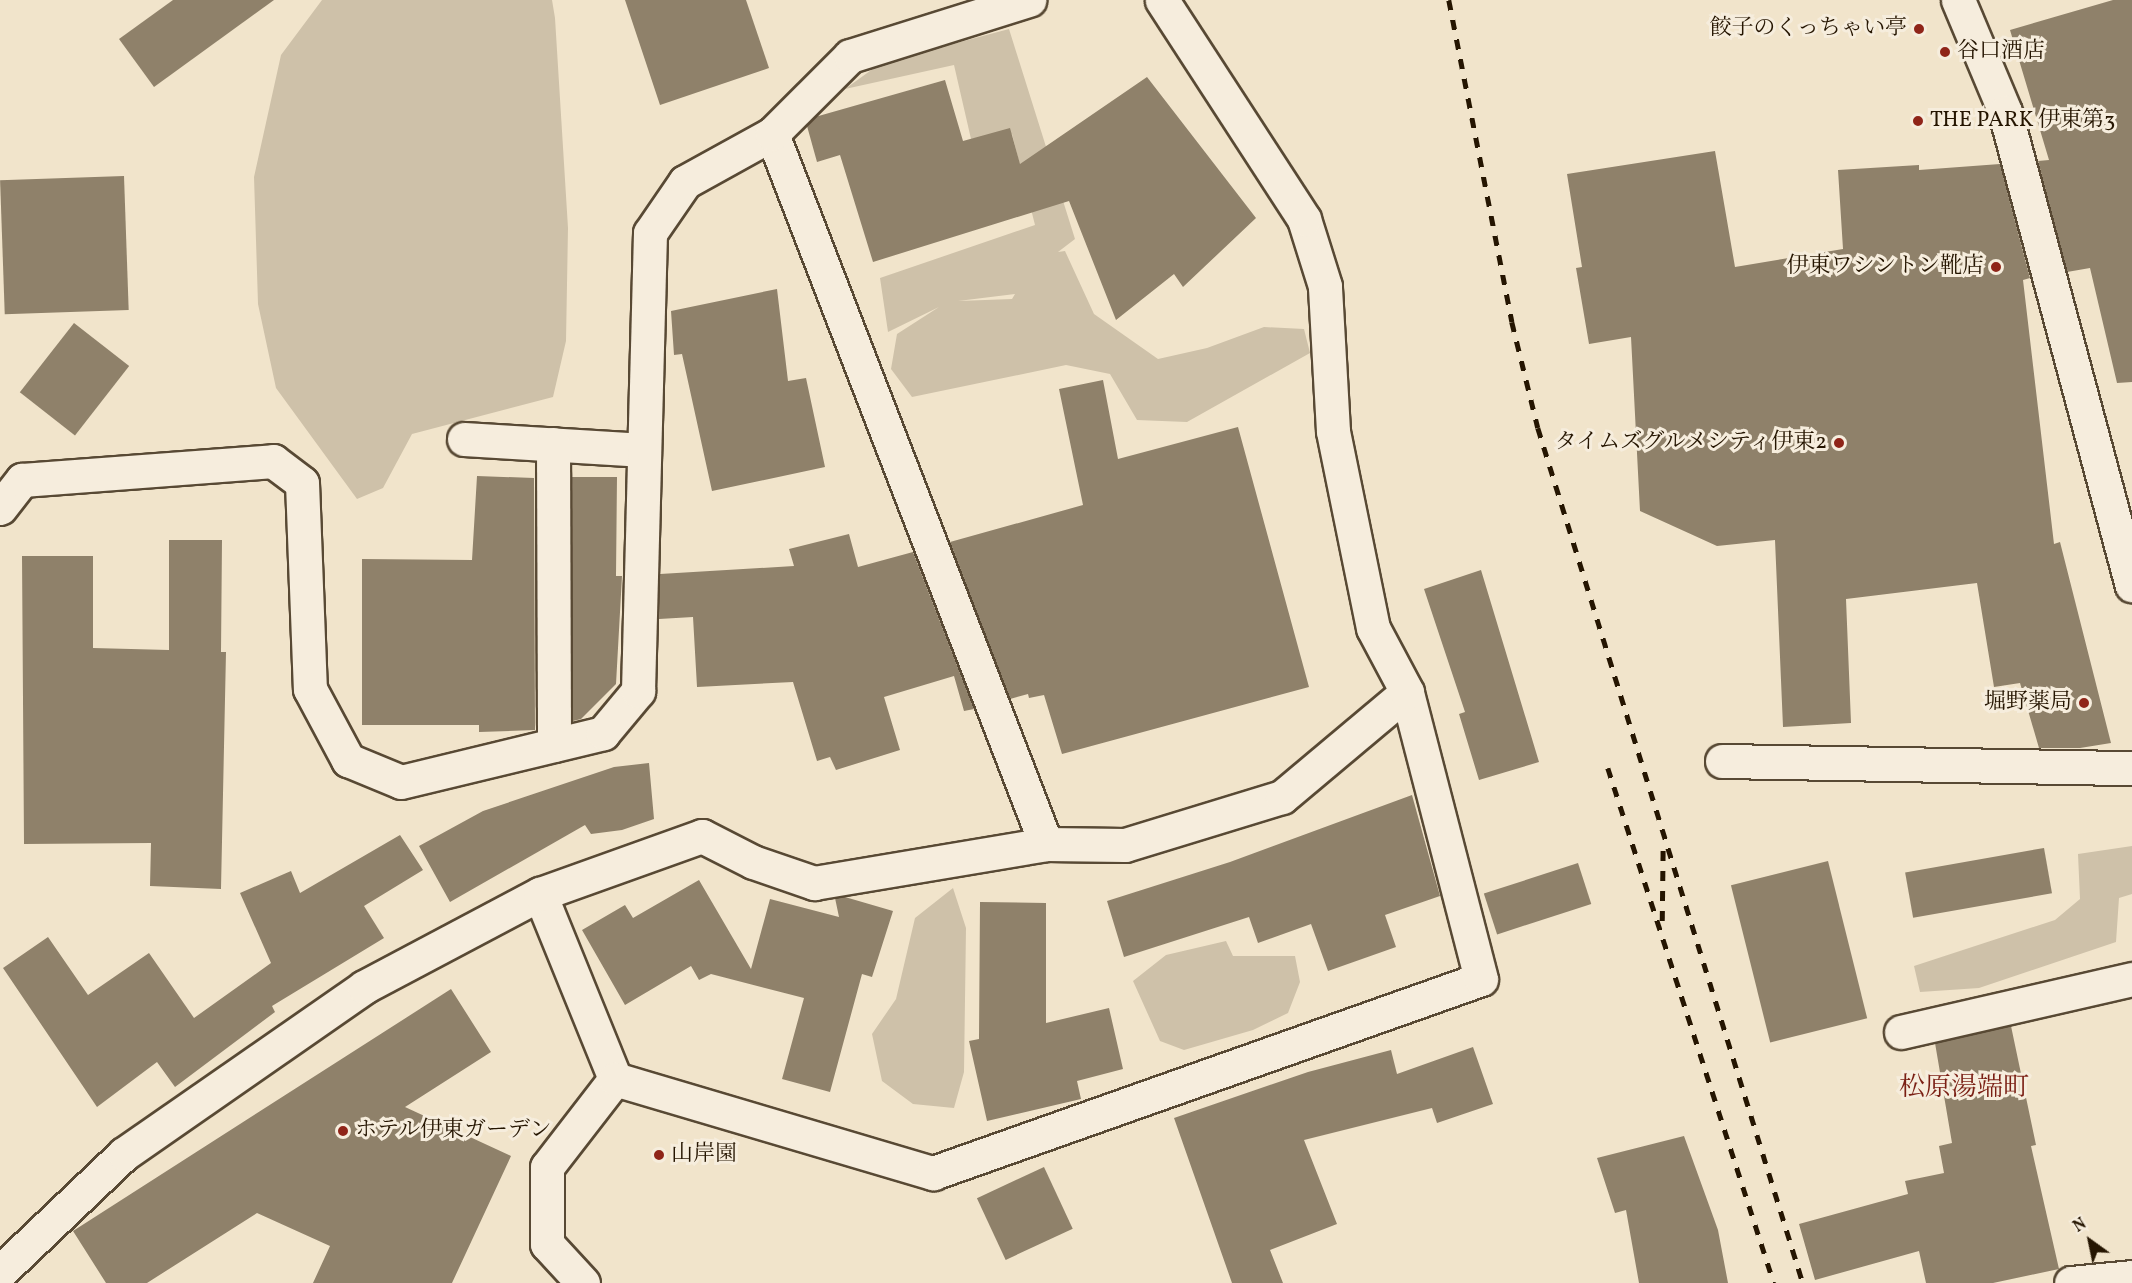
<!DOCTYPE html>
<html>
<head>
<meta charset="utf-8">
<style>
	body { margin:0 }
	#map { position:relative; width:2132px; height:1283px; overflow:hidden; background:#f1e4cb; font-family:Vollkorn,"Noto Serif JP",serif }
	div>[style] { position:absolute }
	.green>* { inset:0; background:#cec1a9 }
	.building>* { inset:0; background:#8f816a; transform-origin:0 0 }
	.roads { filter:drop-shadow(2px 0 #584934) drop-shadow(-2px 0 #584934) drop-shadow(0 2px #584934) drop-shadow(0 -2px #584934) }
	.minor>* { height:33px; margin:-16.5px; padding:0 16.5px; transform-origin:16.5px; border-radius:16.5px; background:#f6eddd }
	.rail>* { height:4.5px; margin-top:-2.25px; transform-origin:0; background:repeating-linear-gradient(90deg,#251501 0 10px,transparent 0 20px) }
	.dots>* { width:16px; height:16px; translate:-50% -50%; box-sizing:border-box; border:3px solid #f6eddd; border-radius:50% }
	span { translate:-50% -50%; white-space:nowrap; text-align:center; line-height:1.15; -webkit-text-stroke:6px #f6eddd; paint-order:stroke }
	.poi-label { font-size:22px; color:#251501 }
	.right { translate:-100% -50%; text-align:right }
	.left { translate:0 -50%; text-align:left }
	.quarter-label { font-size:26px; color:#7a1f14 }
	.north { position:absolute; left:2060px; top:1211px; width:60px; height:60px; -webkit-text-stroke:4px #f6eddd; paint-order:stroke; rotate:327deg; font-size:16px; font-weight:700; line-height:24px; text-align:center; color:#251501 }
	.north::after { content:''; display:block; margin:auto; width:21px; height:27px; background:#251501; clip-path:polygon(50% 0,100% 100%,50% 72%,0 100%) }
</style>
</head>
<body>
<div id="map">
	<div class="green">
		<div style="clip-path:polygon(322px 0,552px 0,555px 18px,568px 228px,566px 341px,553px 397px,412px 434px,383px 488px,357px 499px,276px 388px,258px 304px,254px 177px,281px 55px)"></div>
		<div style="clip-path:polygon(evenodd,1009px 29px,1075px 239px,1058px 252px,1065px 251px,1094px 314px,1158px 359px,1207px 348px,1264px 327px,1304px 329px,1310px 353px,1187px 422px,1137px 420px,1110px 374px,1066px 365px,912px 397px,891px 369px,897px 334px,939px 307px,888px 332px,880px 278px,1035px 225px,1012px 134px,971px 139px,954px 65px,845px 89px,881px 63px,1009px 29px,1015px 294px,1012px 299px,958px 301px,1015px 294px)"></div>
		<div style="clip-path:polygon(2132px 846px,2132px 894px,2119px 898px,2116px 942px,1979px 988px,1920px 992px,1914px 966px,2055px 920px,2080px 899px,2078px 854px)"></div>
		<div style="clip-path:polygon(953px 888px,966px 928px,964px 1072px,954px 1108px,913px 1104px,882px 1081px,872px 1034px,896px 999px,915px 918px)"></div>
		<div style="clip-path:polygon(1226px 941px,1233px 956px,1295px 956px,1300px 982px,1288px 1013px,1253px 1030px,1184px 1050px,1160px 1041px,1133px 981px,1166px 955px)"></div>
	</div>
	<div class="building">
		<div style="clip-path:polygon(173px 0,274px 0,154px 87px,119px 39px)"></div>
		<div style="clip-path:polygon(625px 0,746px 0,769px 68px,660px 105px)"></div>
		<div style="clip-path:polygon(2113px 0,2132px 0,2132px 382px,2117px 383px,2090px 268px,2067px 272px,2038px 161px,2049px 160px,2010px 30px)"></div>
		<div style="clip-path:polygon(1147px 77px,1256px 218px,1183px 287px,1174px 274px,1116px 320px,1069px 201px,873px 262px,840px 155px,817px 162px,807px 126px,815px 117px,945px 80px,963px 141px,1010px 128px,1020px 164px)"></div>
		<div style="clip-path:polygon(1715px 151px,1735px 267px,1843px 249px,1838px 170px,1919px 165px,1919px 170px,2000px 164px,2030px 278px,2023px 280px,2054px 544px,2060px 542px,2111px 743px,2080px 748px,2039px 748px,2020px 683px,1994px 687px,1977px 583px,1846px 599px,1851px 723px,1783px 727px,1775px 540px,1717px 546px,1640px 511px,1631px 337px,1589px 344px,1576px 268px,1582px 267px,1567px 174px)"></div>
		<div style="left:124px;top:176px;width:134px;height:124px;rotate:88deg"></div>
		<div style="clip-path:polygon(777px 289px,788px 381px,806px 378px,825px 467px,712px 491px,682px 354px,674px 355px,671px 311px)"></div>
		<div style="left:74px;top:323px;width:70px;height:88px;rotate:38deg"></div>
		<div style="clip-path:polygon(1103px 380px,1118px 459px,1238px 427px,1309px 687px,1062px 754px,1044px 695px,1029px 698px,1028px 694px,1010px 699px,950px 542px,1083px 505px,1059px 389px)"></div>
		<div style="clip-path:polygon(477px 476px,534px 478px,535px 730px,479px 732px,479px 725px,362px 725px,362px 559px,472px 560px)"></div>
		<div style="clip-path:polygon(572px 477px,617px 477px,616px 576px,622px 576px,616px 684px,581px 719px,573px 721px)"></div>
		<div style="clip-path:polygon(849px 534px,858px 567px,913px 552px,974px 709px,964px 711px,954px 676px,884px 697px,900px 750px,836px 770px,830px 757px,817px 761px,793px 682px,697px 687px,693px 617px,659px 619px,660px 574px,794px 566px,789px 549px)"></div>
		<div style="clip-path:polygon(169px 540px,222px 540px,221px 652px,226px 652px,221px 889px,150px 886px,151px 843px,24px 844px,22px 556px,93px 556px,93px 648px,169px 650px)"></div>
		<div style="clip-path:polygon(1481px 570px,1539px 762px,1479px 780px,1459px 714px,1465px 712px,1424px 589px)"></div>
		<div style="clip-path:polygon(649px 763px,654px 819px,622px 830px,591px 834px,585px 825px,450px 902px,419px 846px,483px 811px,614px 767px)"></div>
		<div style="clip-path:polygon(1412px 795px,1440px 896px,1385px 915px,1396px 947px,1328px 971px,1311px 924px,1258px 943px,1249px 917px,1124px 957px,1107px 901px,1230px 862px)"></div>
		<div style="clip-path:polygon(400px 835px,423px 870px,364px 906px,384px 938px,272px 1006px,275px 1012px,175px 1087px,157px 1062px,97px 1107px,3px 968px,48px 937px,88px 995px,149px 953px,194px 1018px,271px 963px,240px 893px,291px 871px,300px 893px)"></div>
		<div style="left:2044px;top:848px;width:46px;height:141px;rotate:80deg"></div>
		<div style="left:1828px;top:861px;width:162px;height:100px;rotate:76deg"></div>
		<div style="left:1578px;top:863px;width:43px;height:99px;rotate:72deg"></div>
		<div style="clip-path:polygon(699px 880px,751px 969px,770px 899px,839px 917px,835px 898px,845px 897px,893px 911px,872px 977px,862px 974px,830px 1092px,782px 1079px,804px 998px,711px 974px,699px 980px,691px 966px,625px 1005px,582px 930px,625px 905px,633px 918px)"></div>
		<div style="clip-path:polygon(980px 902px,1046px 903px,1046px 1023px,1109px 1008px,1123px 1069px,1077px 1081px,1081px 1099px,987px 1121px,969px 1041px,979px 1039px)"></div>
		<div style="clip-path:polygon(451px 989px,491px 1052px,405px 1107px,511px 1156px,452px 1283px,313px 1283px,330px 1246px,257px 1213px,147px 1283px,106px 1283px,73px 1231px)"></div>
		<div style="clip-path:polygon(2011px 1026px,2036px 1145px,2031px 1146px,2059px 1269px,1993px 1283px,1926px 1283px,1919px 1251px,1815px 1280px,1799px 1224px,1908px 1194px,1905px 1181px,1944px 1173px,1939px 1146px,1952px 1143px,1935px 1043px)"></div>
		<div style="clip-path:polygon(1473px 1047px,1493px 1104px,1437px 1123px,1432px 1108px,1304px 1140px,1337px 1224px,1270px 1250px,1283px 1283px,1232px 1283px,1174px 1118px,1308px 1072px,1391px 1050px,1397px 1074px)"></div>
		<div style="clip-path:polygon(1684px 1136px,1718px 1230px,1728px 1283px,1639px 1283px,1626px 1210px,1615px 1213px,1597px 1158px)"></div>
		<div style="left:1044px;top:1167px;width:68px;height:74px;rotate:65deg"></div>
	</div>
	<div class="roads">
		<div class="minor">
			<div style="left:1958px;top:0;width:121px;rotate:67.2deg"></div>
			<div style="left:2005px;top:112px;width:490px;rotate:75deg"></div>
			<div style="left:772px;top:134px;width:761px;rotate:68.9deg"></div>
			<div style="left:1046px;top:844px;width:79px;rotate:0.7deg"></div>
			<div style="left:1125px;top:845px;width:164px;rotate:-17deg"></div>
			<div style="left:1282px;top:797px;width:163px;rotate:-40deg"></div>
			<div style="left:464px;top:439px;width:180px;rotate:3.5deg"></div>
			<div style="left:553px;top:444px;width:301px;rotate:89.8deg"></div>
			<div style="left:0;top:508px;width:36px;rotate:-52deg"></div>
			<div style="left:22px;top:480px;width:252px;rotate:-4.3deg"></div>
			<div style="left:273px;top:461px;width:36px;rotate:37deg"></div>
			<div style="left:302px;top:483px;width:206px;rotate:87.8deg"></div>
			<div style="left:310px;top:689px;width:81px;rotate:61.8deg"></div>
			<div style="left:348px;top:760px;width:57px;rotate:22.5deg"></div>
			<div style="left:401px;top:782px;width:208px;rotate:-13.6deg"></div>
			<div style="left:603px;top:733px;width:55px;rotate:-50.2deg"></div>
			<div style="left:638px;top:691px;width:458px;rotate:-88.5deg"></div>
			<div style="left:650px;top:233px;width:62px;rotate:-55.5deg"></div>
			<div style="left:685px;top:182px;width:99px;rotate:-28.9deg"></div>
			<div style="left:772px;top:134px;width:110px;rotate:-45deg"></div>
			<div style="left:850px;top:56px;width:188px;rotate:-17.4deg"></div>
			<div style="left:1722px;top:761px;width:410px;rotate:1deg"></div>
			<div style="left:540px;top:894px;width:200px;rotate:67.9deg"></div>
			<div style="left:1901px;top:1032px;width:237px;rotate:-12.9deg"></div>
			<div style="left:0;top:1272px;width:171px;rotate:-43.6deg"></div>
			<div style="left:124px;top:1154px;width:292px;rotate:-34.8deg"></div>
			<div style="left:364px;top:987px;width:199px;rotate:-27.9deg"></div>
			<div style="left:540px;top:894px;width:172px;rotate:-19.7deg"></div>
			<div style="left:702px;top:836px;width:57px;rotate:27deg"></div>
			<div style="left:753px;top:862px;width:65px;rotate:19deg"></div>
			<div style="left:814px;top:883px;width:235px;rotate:-9.5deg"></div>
			<div style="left:583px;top:1283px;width:53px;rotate:-132.7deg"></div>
			<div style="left:547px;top:1244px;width:77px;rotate:-90deg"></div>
			<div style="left:547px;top:1167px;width:111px;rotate:-52.3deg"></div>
			<div style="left:615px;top:1079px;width:332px;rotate:16.5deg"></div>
			<div style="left:933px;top:1173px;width:581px;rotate:-19.49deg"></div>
			<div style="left:1481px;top:979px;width:296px;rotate:-104.5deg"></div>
			<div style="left:1407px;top:692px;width:72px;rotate:-118deg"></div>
			<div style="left:1373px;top:628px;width:201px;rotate:-101.5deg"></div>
			<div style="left:1333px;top:431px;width:145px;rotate:-93.2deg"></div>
			<div style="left:1325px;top:286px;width:70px;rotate:-107.4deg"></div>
			<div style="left:1304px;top:219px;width:261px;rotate:-123deg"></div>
			<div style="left:2071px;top:1283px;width:61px;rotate:-5.6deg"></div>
		</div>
	</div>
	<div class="rail">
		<div style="left:1449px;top:0;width:328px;rotate:78.9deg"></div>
		<div style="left:1512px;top:322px;width:109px;rotate:76.2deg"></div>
		<div style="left:1538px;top:428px;width:895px;rotate:72.78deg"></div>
		<div style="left:1608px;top:768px;width:541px;rotate:72.13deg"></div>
		<div style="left:1662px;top:921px;width:78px;rotate:-89.3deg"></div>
	</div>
	<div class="dots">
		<div style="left:1919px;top:29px;background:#8f2418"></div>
		<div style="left:1945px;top:52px;background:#8f2418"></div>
		<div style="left:1918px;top:121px;background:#8f2418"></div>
		<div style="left:1996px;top:267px;background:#8f2418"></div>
		<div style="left:1839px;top:443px;background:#8f2418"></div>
		<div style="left:2084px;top:703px;background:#8f2418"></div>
		<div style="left:343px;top:1131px;background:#8f2418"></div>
		<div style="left:659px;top:1155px;background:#8f2418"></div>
	</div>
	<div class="poi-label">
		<span class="right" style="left:1907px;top:29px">餃子のくっちゃい亭</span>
		<span class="left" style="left:1957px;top:52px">谷口酒店</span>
		<span class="left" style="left:1930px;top:121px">THE PARK 伊東第3</span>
		<span class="right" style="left:1984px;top:267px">伊東ワシントン靴店</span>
		<span class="right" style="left:1827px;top:443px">タイムズグルメシティ伊東2</span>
		<span class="right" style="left:2072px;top:703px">堀野薬局</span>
		<span class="left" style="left:355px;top:1131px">ホテル伊東ガーデン</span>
		<span class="left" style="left:671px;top:1155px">山岸園</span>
	</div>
	<div class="quarter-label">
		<span style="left:1964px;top:1089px">松原湯端町</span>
	</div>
	<div class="north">N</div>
</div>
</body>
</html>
